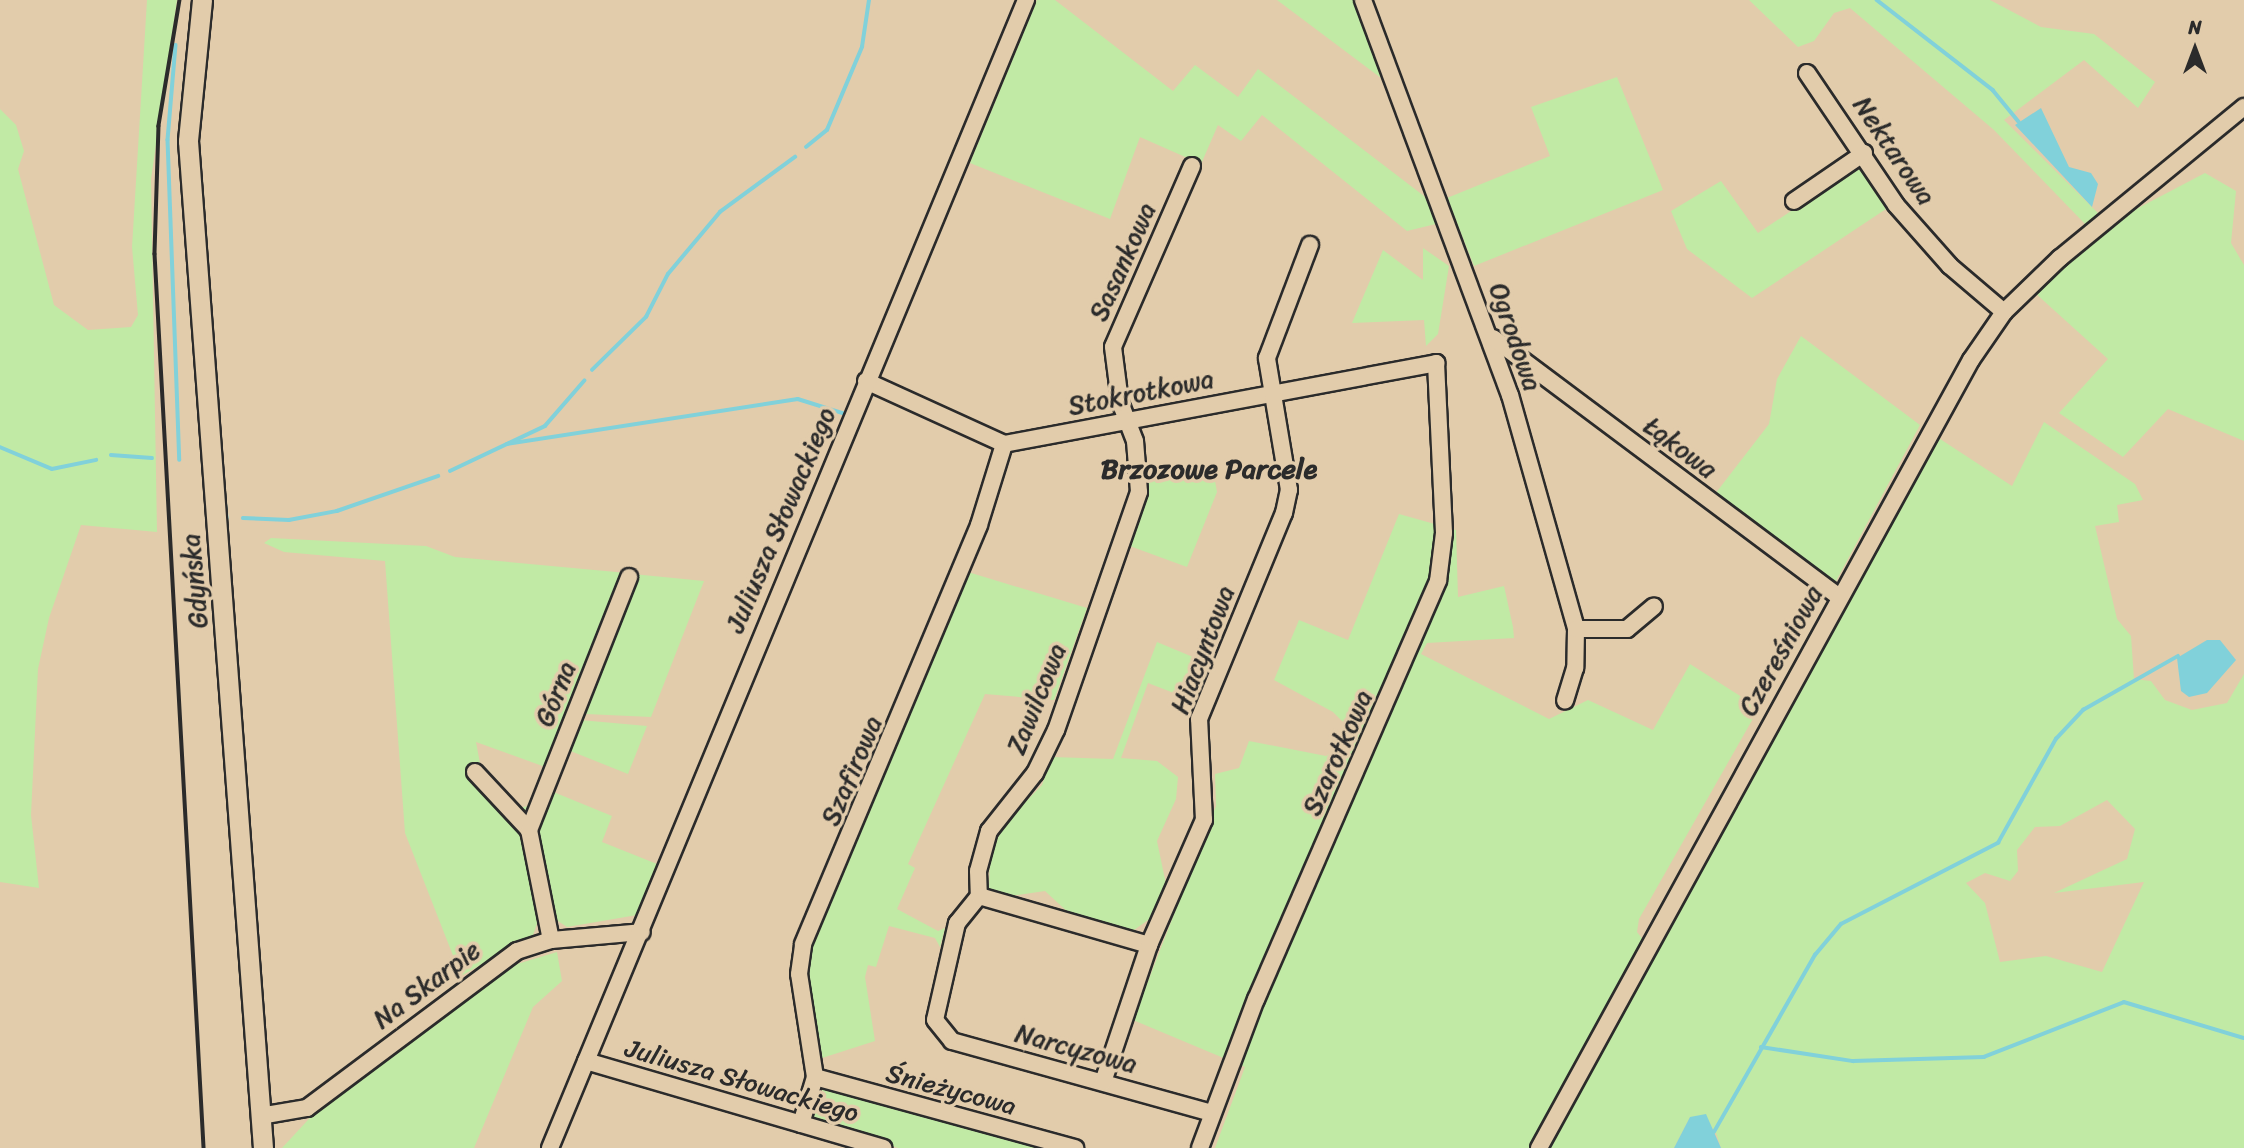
<!DOCTYPE html>
<html>
<head>
<meta charset="utf-8">
<style>
	body { margin:0 }
	#map { position:relative; width:2244px; height:1148px; overflow:hidden; background:#e2ccab; font-family:Sriracha,sans-serif }
	div>[style] { position:absolute }
	.green>* { inset:0; background:#c1eaa5 }
	.water>* { inset:0; background:#81d1da }
	.stream>* { height:3.5px; margin:-1.75px; padding:0 1.75px; transform-origin:1.75px; border-radius:1.75px; background:#81d1da }
	.roads { filter:drop-shadow(2px 0 #2b2b2b) drop-shadow(-2px 0 #2b2b2b) drop-shadow(0 2px #2b2b2b) drop-shadow(0 -2px #2b2b2b) }
	.minor>* { height:16px; margin:-8px; padding:0 8px; transform-origin:8px; border-radius:8px; background:#e2ccab }
	.major>* { height:19px; margin:-9.5px; padding:0 9.5px; transform-origin:9.5px; border-radius:9.5px; background:#e2ccab }
	.rail>* { height:3.5px; margin:-1.75px; padding:0 1.75px; transform-origin:1.75px; border-radius:1.75px; background:#2b2b2b }
	span { translate:-50% -50%; white-space:nowrap; text-align:center; line-height:1.15; -webkit-text-stroke:7px #e2ccab; paint-order:stroke }
	.street-label { font-size:26px; color:#2b2b2b }
	.neighbourhood-label { font-size:28px; color:#2b2b2b; font-weight:700 }
	.north { position:absolute; left:2160px; top:14px; width:70px; height:70px; -webkit-text-stroke:5px #e2ccab; paint-order:stroke; rotate:0deg; font-size:19px; font-weight:700; line-height:28px; text-align:center; color:#2b2b2b }
	.north::after { content:''; display:block; margin:auto; width:24px; height:32px; background:#2b2b2b; clip-path:polygon(50% 0,100% 100%,50% 72%,0 100%) }
</style>
</head>
<body>
<div id="map">
	<div class="green">
		<div style="clip-path:polygon(147px 0,177px 0,151px 179px,157px 532px,81px 525px,49px 618px,38px 669px,31px 815px,39px 888px,0 882px,0 109px,16px 125px,24px 151px,18px 169px,54px 305px,88px 330px,131px 327px,138px 315px,132px 247px)"></div>
		<div style="clip-path:polygon(1037px 0,1055px 0,1173px 91px,1195px 65px,1238px 97px,1258px 69px,1424px 196px,1440px 223px,1407px 231px,1262px 115px,1241px 141px,1218px 125px,1201px 164px,1140px 137px,1110px 219px,970px 163px)"></div>
		<div style="clip-path:polygon(1277px 0,1353px 0,1381px 78px)"></div>
		<div style="clip-path:polygon(1749px 0,1990px 0,2041px 27px,2094px 34px,2155px 82px,2138px 108px,2084px 60px,2004px 120px,2098px 213px,2086px 225px,1994px 130px,1850px 8px,1834px 13px,1814px 41px,1798px 47px)"></div>
		<div style="clip-path:polygon(1617px 77px,1663px 190px,1474px 266px,1447px 198px,1550px 156px,1531px 107px)"></div>
		<div style="clip-path:polygon(1866px 161px,1889px 207px,1752px 298px,1687px 249px,1671px 211px,1721px 181px,1758px 233px)"></div>
		<div style="clip-path:polygon(2205px 173px,2236px 191px,2231px 243px,2244px 265px,2244px 441px,2168px 409px,2123px 457px,2059px 413px,2108px 359px,2034px 292px,2104px 226px)"></div>
		<div style="clip-path:polygon(1423px 248px,1449px 266px,1438px 334px,1426px 346px,1424px 320px,1352px 323px,1383px 250px,1423px 280px)"></div>
		<div style="clip-path:polygon(1801px 336px,1920px 425px,1835px 583px,1715px 494px,1769px 424px,1777px 379px)"></div>
		<div style="clip-path:polygon(evenodd,2044px 422px,2135px 484px,2143px 500px,2117px 505px,2119px 522px,2095px 526px,2117px 619px,2131px 636px,2134px 679px,2151px 681px,2165px 700px,2192px 710px,2227px 703px,2244px 674px,2244px 1148px,1721px 1148px,1715px 1130px,1690px 1117px,1674px 1148px,1215px 1148px,1245px 1067px,1133px 1020px,1216px 806px,1215px 774px,1239px 768px,1249px 741px,1326px 756px,1343px 745px,1349px 728px,1333px 712px,1274px 680px,1299px 620px,1348px 640px,1399px 514px,1456px 530px,1458px 597px,1504px 586px,1513px 627px,1514px 638px,1427px 643px,1421px 654px,1549px 719px,1588px 700px,1653px 730px,1690px 664px,1759px 708px,1639px 919px,1637px 932px,1652px 951px,1934px 435px,2012px 486px,2044px 422px,2107px 800px,2135px 829px,2127px 859px,2054px 893px,2144px 882px,2102px 972px,2046px 956px,2000px 962px,1985px 903px,1966px 883px,1985px 873px,2010px 881px,2018px 871px,2017px 850px,2035px 827px,2060px 826px,2107px 800px)"></div>
		<div style="clip-path:polygon(1212px 464px,1217px 492px,1187px 567px,1127px 545px,1149px 475px)"></div>
		<div style="clip-path:polygon(271px 538px,426px 546px,455px 557px,627px 573px,548px 768px,476px 742px,482px 774px,517px 808px,528px 806px,541px 912px,533px 935px,461px 976px,405px 833px,385px 561px,284px 552px,264px 543px)"></div>
		<div style="clip-path:polygon(968px 572px,1087px 608px,1054px 700px,985px 694px,908px 864px,915px 868px,897px 909px,938px 931px,945px 928px,940px 947px,935px 938px,889px 926px,876px 967px,868px 965px,865px 977px,875px 1041px,819px 1059px,805px 997px,807px 947px)"></div>
		<div style="clip-path:polygon(633px 574px,704px 581px,651px 717px,586px 714px,582px 707px)"></div>
		<div style="clip-path:polygon(1157px 642px,1212px 665px,1197px 702px,1148px 683px,1121px 758px,1157px 761px,1178px 777px,1176px 799px,1157px 841px,1167px 889px,1158px 913px,1134px 930px,1071px 915px,1045px 891px,1003px 897px,989px 889px,990px 851px,1008px 820px,1042px 785px,1052px 757px,1113px 759px)"></div>
		<div style="clip-path:polygon(580px 720px,647px 726px,628px 774px,568px 750px)"></div>
		<div style="clip-path:polygon(551px 791px,612px 816px,602px 842px,662px 866px,637px 915px,567px 927px,555px 919px,536px 836px,538px 814px)"></div>
		<div style="clip-path:polygon(557px 952px,562px 981px,533px 1007px,474px 1148px,282px 1148px,319px 1108px,494px 971px)"></div>
		<div style="clip-path:polygon(831px 1086px,1055px 1148px,898px 1148px,814px 1121px,811px 1106px,820px 1089px)"></div>
	</div>
	<div class="water">
		<div style="clip-path:polygon(2041px 108px,2069px 167px,2091px 173px,2098px 184px,2092px 207px,2015px 125px)"></div>
		<div style="clip-path:polygon(2207px 640px,2220px 640px,2236px 660px,2207px 693px,2189px 697px,2181px 691px,2177px 658px)"></div>
		<div style="clip-path:polygon(1706px 1114px,1721px 1148px,1674px 1148px,1690px 1117px)"></div>
	</div>
	<div class="stream">
		<div style="left:1877px;top:0;width:147px;rotate:37.8deg"></div>
		<div style="left:1993px;top:90px;width:41px;rotate:50.9deg"></div>
		<div style="left:176px;top:45px;width:95px;rotate:94.8deg"></div>
		<div style="left:168px;top:140px;width:320px;rotate:87.9deg"></div>
		<div style="left:806px;top:147px;width:27px;rotate:-39deg"></div>
		<div style="left:827px;top:130px;width:90px;rotate:-67.1deg"></div>
		<div style="left:862px;top:47px;width:48px;rotate:-81.5deg"></div>
		<div style="left:592px;top:370px;width:76px;rotate:-44.5deg"></div>
		<div style="left:646px;top:317px;width:48px;rotate:-62.9deg"></div>
		<div style="left:668px;top:274px;width:81px;rotate:-50deg"></div>
		<div style="left:720px;top:212px;width:93px;rotate:-36.3deg"></div>
		<div style="left:507px;top:444px;width:294px;rotate:-8.8deg"></div>
		<div style="left:798px;top:399px;width:50px;rotate:17.4deg"></div>
		<div style="left:0;top:447px;width:56px;rotate:22.9deg"></div>
		<div style="left:52px;top:469px;width:45px;rotate:-11.6deg"></div>
		<div style="left:111px;top:455px;width:41px;rotate:4.2deg"></div>
		<div style="left:450px;top:471px;width:105px;rotate:-25.3deg"></div>
		<div style="left:545px;top:426px;width:60px;rotate:-49.1deg"></div>
		<div style="left:224px;top:489px;width:29px;rotate:84deg"></div>
		<div style="left:243px;top:518px;width:46px;rotate:2.5deg"></div>
		<div style="left:289px;top:520px;width:49px;rotate:-10.6deg"></div>
		<div style="left:337px;top:511px;width:107px;rotate:-19.1deg"></div>
		<div style="left:1761px;top:1047px;width:93px;rotate:8.7deg"></div>
		<div style="left:1853px;top:1061px;width:131px;rotate:-1.7deg"></div>
		<div style="left:1984px;top:1057px;width:150px;rotate:-21.4deg"></div>
		<div style="left:2124px;top:1002px;width:125px;rotate:16.7deg"></div>
		<div style="left:1714px;top:1132px;width:204px;rotate:-60.3deg"></div>
		<div style="left:1815px;top:955px;width:40px;rotate:-50deg"></div>
		<div style="left:1841px;top:924px;width:177px;rotate:-27.3deg"></div>
		<div style="left:1998px;top:843px;width:119px;rotate:-60.9deg"></div>
		<div style="left:2056px;top:739px;width:40px;rotate:-47deg"></div>
		<div style="left:2083px;top:710px;width:109px;rotate:-29.6deg"></div>
	</div>
	<div class="roads">
		<div class="minor">
			<div style="left:1363px;top:0;width:421px;rotate:69.6deg"></div>
			<div style="left:1510px;top:395px;width:243px;rotate:74.2deg"></div>
			<div style="left:1576px;top:629px;width:39px;rotate:91deg"></div>
			<div style="left:1575px;top:668px;width:34px;rotate:107deg"></div>
			<div style="left:1807px;top:73px;width:159px;rotate:56deg"></div>
			<div style="left:1896px;top:205px;width:81px;rotate:48.5deg"></div>
			<div style="left:1950px;top:266px;width:71px;rotate:40.4deg"></div>
			<div style="left:1192px;top:166px;width:197px;rotate:113.6deg"></div>
			<div style="left:1113px;top:347px;width:55px;rotate:82.7deg"></div>
			<div style="left:1120px;top:402px;width:42px;rotate:69deg"></div>
			<div style="left:1135px;top:441px;width:51px;rotate:85.5deg"></div>
			<div style="left:1139px;top:492px;width:252px;rotate:109.2deg"></div>
			<div style="left:1056px;top:730px;width:48px;rotate:116deg"></div>
			<div style="left:1035px;top:773px;width:74px;rotate:128.4deg"></div>
			<div style="left:989px;top:831px;width:41px;rotate:105.4deg"></div>
			<div style="left:978px;top:871px;width:25px;rotate:88deg"></div>
			<div style="left:979px;top:896px;width:35px;rotate:129deg"></div>
			<div style="left:957px;top:923px;width:99px;rotate:102.8deg"></div>
			<div style="left:935px;top:1020px;width:27px;rotate:51deg"></div>
			<div style="left:952px;top:1041px;width:270px;rotate:15.5deg"></div>
			<div style="left:1794px;top:201px;width:85px;rotate:-34.4deg"></div>
			<div style="left:1493px;top:338px;width:432px;rotate:36.8deg"></div>
			<div style="left:866px;top:381px;width:152px;rotate:24.5deg"></div>
			<div style="left:1004px;top:444px;width:440px;rotate:-10.6deg"></div>
			<div style="left:1436px;top:363px;width:170px;rotate:87.3deg"></div>
			<div style="left:1444px;top:533px;width:48px;rotate:97.1deg"></div>
			<div style="left:1438px;top:581px;width:456px;rotate:113.5deg"></div>
			<div style="left:1256px;top:999px;width:159px;rotate:110.6deg"></div>
			<div style="left:1576px;top:629px;width:51px"></div>
			<div style="left:1627px;top:629px;width:35px;rotate:-40deg"></div>
			<div style="left:475px;top:772px;width:79px;rotate:47deg"></div>
			<div style="left:529px;top:830px;width:112px;rotate:78.7deg"></div>
			<div style="left:529px;top:830px;width:272px;rotate:-68.4deg"></div>
			<div style="left:979px;top:896px;width:177px;rotate:16.1deg"></div>
			<div style="left:586px;top:1061px;width:310px;rotate:16.3deg"></div>
			<div style="left:815px;top:1077px;width:270px;rotate:15.3deg"></div>
			<div style="left:1103px;top:1082px;width:145px;rotate:-71.4deg"></div>
			<div style="left:1149px;top:945px;width:137px;rotate:-66.3deg"></div>
			<div style="left:1204px;top:820px;width:101px;rotate:-92.8deg"></div>
			<div style="left:1199px;top:719px;width:223px;rotate:-67.6deg"></div>
			<div style="left:1284px;top:513px;width:24px;rotate:-78deg"></div>
			<div style="left:1289px;top:490px;width:134px;rotate:-99.5deg"></div>
			<div style="left:1267px;top:358px;width:121px;rotate:-69.2deg"></div>
			<div style="left:260px;top:1116px;width:48px;rotate:-9.7deg"></div>
			<div style="left:307px;top:1108px;width:262px;rotate:-36.8deg"></div>
			<div style="left:517px;top:951px;width:36px;rotate:-18deg"></div>
			<div style="left:551px;top:940px;width:91px;rotate:-5deg"></div>
			<div style="left:801px;top:1124px;width:49px;rotate:-73.4deg"></div>
			<div style="left:815px;top:1077px;width:104px;rotate:-98.8deg"></div>
			<div style="left:799px;top:974px;width:30px;rotate:-82deg"></div>
			<div style="left:803px;top:944px;width:454px;rotate:-67.2deg"></div>
			<div style="left:979px;top:525px;width:85px;rotate:-72.8deg"></div>
			<div style="left:550px;top:1148px;width:1243px;rotate:-67.48deg"></div>
			<div style="left:1539px;top:1148px;width:899px;rotate:-61.27deg"></div>
			<div style="left:1971px;top:360px;width:58px;rotate:-55.5deg"></div>
			<div style="left:2004px;top:312px;width:78px;rotate:-44deg"></div>
			<div style="left:2060px;top:258px;width:238px;rotate:-39.4deg"></div>
		</div>
		<div class="major">
			<div style="left:202px;top:0;width:142px;rotate:95.7deg"></div>
			<div style="left:188px;top:141px;width:1010px;rotate:85.74deg"></div>
		</div>
	</div>
	<div class="rail">
		<div style="left:180px;top:0;width:128px;rotate:99.5deg"></div>
		<div style="left:159px;top:126px;width:128px;rotate:91.8deg"></div>
		<div style="left:155px;top:254px;width:895px;rotate:86.86deg"></div>
	</div>
	<div class="street-label">
		<span style="left:1894px;top:151px;rotate:56deg">Nektarowa</span>
		<span style="left:1123px;top:262px;rotate:-66deg">Sasankowa</span>
		<span style="left:1515px;top:337px;rotate:71deg">Ogrodowa</span>
		<span style="left:1141px;top:393px;rotate:-11deg">Stokrotkowa</span>
		<span style="left:1680px;top:448px;rotate:37deg">Łąkowa</span>
		<span style="left:781px;top:520px;rotate:-67deg">Juliusza Słowackiego</span>
		<span style="left:195px;top:581px;rotate:-95deg">Gdyńska</span>
		<span style="left:1203px;top:650px;rotate:-69deg">Hiacyntowa</span>
		<span style="left:1781px;top:651px;rotate:-61deg">Czereśniowa</span>
		<span style="left:556px;top:694px;rotate:-68deg">Górna</span>
		<span style="left:1037px;top:699px;rotate:-68deg">Zawilcowa</span>
		<span style="left:1338px;top:753px;rotate:-66deg">Szarotkowa</span>
		<span style="left:852px;top:771px;rotate:-67deg">Szafirowa</span>
		<span style="left:427px;top:985px;rotate:-37deg">Na Skarpie</span>
		<span style="left:1076px;top:1049px;rotate:15deg">Narcyzowa</span>
		<span style="left:742px;top:1081px;rotate:16deg">Juliusza Słowackiego</span>
		<span style="left:951px;top:1090px;rotate:15deg">Śnieżycowa</span>
	</div>
	<div class="neighbourhood-label">
		<span style="left:1209px;top:469px">Brzozowe Parcele</span>
	</div>
	<div class="north">N</div>
</div>
</body>
</html>
